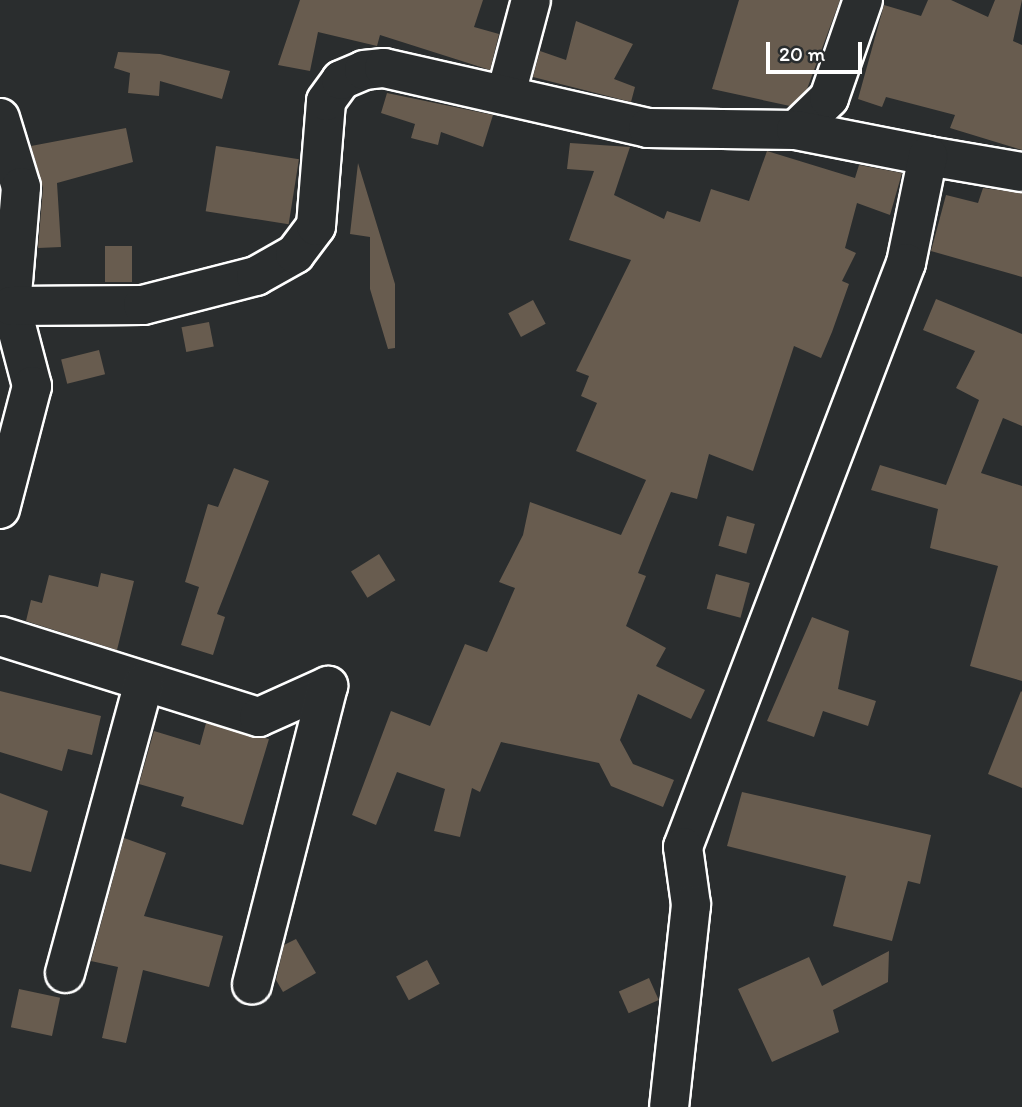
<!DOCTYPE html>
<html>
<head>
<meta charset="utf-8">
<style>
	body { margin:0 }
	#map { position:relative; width:1022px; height:1107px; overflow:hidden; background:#2a2d2e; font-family:Itim,sans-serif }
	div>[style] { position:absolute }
	.building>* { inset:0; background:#685c4f; transform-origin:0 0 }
	.roads { filter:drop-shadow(2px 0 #fff) drop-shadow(-2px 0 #fff) drop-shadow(0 2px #fff) drop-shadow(0 -2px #fff) }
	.minor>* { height:38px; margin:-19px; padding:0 19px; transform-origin:19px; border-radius:19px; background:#2a2d2e }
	span { translate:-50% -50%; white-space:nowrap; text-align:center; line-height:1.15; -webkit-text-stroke:7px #2a2d2e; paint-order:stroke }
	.scale { position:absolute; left:766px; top:42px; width:96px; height:32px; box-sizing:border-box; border:4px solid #fff; border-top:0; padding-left:9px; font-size:21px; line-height:24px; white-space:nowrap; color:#fff; -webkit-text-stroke:5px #2a2d2e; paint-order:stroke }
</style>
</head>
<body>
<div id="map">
	<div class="building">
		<div style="clip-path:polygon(300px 0,483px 0,474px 27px,499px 34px,490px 70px,380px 35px,377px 46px,318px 32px,310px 71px,278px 65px)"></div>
		<div style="clip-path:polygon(739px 0,840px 0,807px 89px,790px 106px,712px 89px)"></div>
		<div style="clip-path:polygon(928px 0,951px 0,988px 17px,995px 0,1022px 0,1013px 41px,1022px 45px,1022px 150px,950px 128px,955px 115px,886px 97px,882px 107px,858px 99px,884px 5px,921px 16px)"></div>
		<div style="clip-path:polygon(576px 21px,633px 44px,614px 79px,635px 87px,631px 102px,533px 77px,540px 51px,566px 60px)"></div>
		<div style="clip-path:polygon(118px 52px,160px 54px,230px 71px,222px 99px,160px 81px,159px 96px,128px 93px,130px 73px,114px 68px)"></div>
		<div style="clip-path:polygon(387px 93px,493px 115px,483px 147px,441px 132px,438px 145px,411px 138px,415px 124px,381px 113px)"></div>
		<div style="clip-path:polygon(126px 128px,133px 162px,57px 183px,61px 247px,38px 248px,43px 188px,31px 146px)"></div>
		<div style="clip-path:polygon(570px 143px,630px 147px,614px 195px,664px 219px,667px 211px,700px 222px,711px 189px,749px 201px,767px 151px,855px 178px,859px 165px,902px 173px,890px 215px,857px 203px,845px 248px,856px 253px,842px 281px,849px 284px,832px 332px,821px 358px,794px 346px,753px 471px,709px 454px,697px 499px,671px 492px,650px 543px,638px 573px,646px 576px,626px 626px,666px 648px,656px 666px,705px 690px,691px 719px,638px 694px,620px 740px,633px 764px,674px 780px,663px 807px,611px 786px,599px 763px,501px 742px,480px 792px,472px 788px,460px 837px,434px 831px,445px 789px,397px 772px,376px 825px,352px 815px,391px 711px,430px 726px,465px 644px,487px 652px,515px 588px,499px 582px,523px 535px,530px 502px,621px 535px,646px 480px,576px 451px,597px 403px,581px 396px,589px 376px,576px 371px,631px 260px,569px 240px,594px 171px,567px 169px)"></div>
		<div style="left:216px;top:146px;width:84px;height:66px;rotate:9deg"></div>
		<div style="clip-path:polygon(358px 163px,395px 284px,395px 348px,388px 349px,370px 289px,370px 237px,350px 234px)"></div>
		<div style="clip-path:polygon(983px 188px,1022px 193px,1022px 277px,931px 251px,946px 195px,978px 203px)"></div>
		<div style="left:105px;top:246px;width:27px;height:36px"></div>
		<div style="clip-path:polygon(936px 299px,1022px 334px,1022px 426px,1003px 418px,981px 473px,1022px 486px,1022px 681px,970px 666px,998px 566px,930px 548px,938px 509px,871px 490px,880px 465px,946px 485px,979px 400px,956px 388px,975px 351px,923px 330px)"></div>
		<div style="left:533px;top:300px;width:27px;height:28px;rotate:62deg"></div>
		<div style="left:209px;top:322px;width:25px;height:28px;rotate:79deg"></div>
		<div style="left:99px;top:350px;width:25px;height:39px;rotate:76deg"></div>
		<div style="clip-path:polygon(234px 468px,269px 481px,217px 614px,225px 617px,213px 655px,181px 645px,199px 587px,185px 582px,208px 504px,218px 507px)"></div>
		<div style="left:727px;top:516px;width:29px;height:31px;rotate:16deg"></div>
		<div style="left:379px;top:554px;width:31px;height:33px;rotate:58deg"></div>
		<div style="clip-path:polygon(101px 573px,134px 581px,117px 650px,26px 621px,31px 600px,42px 603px,49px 575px,98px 587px)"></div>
		<div style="left:716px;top:574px;width:35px;height:36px;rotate:15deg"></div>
		<div style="clip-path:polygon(812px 617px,849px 631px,838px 689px,876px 701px,868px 726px,823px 711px,814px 737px,767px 721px)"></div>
		<div style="clip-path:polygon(0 691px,101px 716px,92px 755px,68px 749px,62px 771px,0 752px)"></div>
		<div style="clip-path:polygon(1021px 691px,1022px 692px,1022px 788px,988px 774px)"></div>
		<div style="clip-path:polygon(206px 723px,269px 739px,243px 825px,181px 806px,184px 797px,139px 784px,154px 731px,200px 745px)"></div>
		<div style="clip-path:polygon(742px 792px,931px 835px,920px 884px,908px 881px,892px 941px,833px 926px,846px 876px,727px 846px)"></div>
		<div style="clip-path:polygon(0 793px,48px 811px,31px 872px,0 864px)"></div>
		<div style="clip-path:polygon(124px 838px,166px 853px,144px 916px,223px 936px,209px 987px,143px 970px,126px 1043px,102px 1038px,118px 967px,91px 961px)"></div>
		<div style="clip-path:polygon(296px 939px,316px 973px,283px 992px,276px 980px,284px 945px)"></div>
		<div style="clip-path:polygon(889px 951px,888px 982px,833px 1010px,839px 1032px,772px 1062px,738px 989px,809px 957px,822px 986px)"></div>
		<div style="left:427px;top:960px;width:27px;height:35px;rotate:62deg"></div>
		<div style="left:649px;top:978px;width:24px;height:33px;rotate:66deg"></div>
		<div style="left:19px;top:989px;width:42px;height:39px;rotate:12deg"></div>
	</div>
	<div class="roads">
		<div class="minor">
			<div style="left:506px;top:94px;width:97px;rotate:-75.1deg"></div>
			<div style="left:0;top:118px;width:72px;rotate:73.1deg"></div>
			<div style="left:21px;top:187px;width:119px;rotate:94.8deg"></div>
			<div style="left:11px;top:306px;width:83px;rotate:75.3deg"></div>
			<div style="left:32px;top:386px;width:127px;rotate:104.6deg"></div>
			<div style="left:796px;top:130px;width:46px;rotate:-44.1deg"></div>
			<div style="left:829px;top:98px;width:104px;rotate:-70.9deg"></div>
			<div style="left:928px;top:156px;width:95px;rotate:9.7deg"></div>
			<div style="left:11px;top:306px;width:132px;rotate:-0.4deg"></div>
			<div style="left:143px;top:305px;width:117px;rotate:-14.4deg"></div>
			<div style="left:256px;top:276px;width:45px;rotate:-29.4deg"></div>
			<div style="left:295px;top:254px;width:35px;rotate:-53deg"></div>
			<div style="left:316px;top:226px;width:125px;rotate:-85.4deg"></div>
			<div style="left:326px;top:101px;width:26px;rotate:-54deg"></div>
			<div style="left:341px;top:80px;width:25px;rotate:-23deg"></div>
			<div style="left:364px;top:70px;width:20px;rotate:-6deg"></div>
			<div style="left:384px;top:68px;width:271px;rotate:12.8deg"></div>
			<div style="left:648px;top:128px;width:148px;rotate:0.8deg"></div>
			<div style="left:796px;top:130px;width:135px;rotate:11.1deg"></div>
			<div style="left:928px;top:156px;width:109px;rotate:101.6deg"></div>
			<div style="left:906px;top:263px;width:625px;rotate:110.9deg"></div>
			<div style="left:683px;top:847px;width:59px;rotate:82.1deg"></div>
			<div style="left:691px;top:905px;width:203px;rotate:96.2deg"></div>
			<div style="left:0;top:636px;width:271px;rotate:17.4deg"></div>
			<div style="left:259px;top:717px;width:76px;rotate:-24.2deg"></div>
			<div style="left:328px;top:686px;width:308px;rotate:104.3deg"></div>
			<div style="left:65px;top:973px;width:301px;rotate:-74.8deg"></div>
		</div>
	</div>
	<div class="scale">20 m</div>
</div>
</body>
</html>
